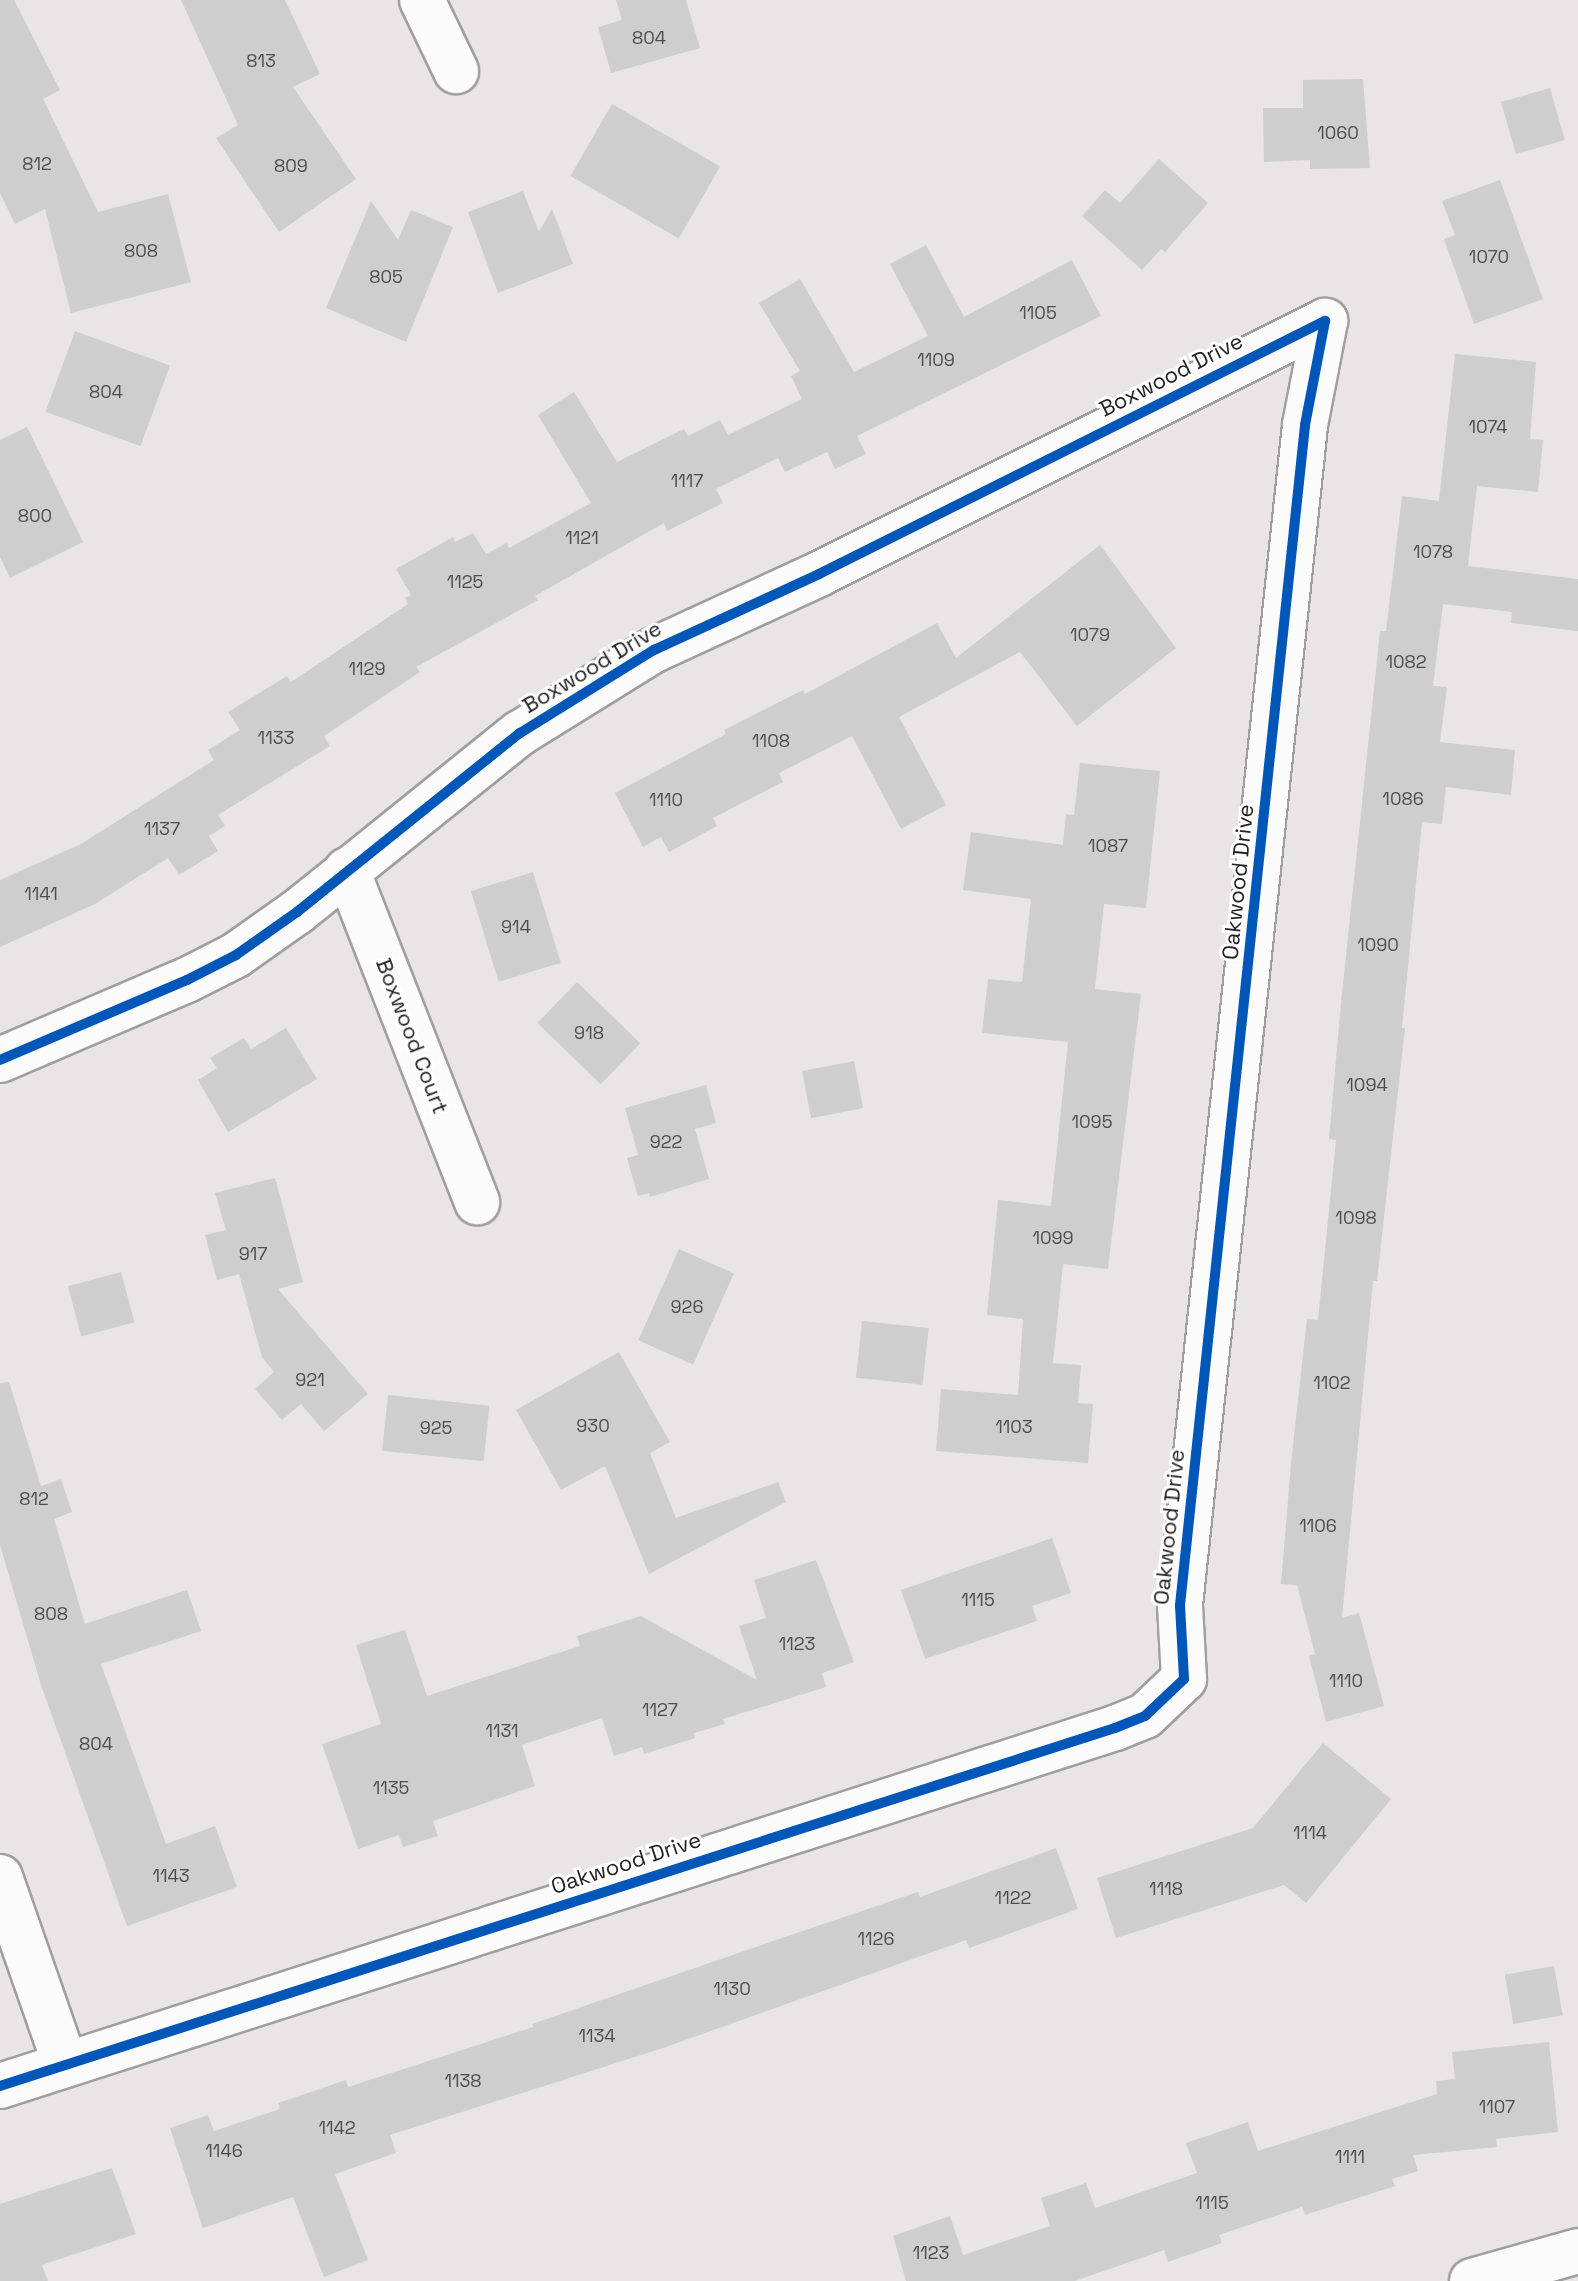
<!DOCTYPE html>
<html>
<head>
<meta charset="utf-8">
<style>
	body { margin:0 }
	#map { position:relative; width:1578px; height:2281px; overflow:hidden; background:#e9e4e6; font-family:"Space Grotesk",sans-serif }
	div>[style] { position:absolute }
	.building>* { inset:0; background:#cfcece; transform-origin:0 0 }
	.roads { filter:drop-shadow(2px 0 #a19e9f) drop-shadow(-2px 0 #a19e9f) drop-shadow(0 2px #a19e9f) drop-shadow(0 -2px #a19e9f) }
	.street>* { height:44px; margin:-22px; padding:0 22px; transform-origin:22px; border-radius:22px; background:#fcfbfb }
	.cycleway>* { height:10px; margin:-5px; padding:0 5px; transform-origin:5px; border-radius:5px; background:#0057b8 }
	span { translate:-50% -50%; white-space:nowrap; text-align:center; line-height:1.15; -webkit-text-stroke:6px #fff; paint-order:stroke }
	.number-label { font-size:18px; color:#4e4c4c }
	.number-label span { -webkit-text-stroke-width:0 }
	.street-label { font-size:22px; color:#232021 }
</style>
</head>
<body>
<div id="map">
	<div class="building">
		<div style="clip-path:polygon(0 0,14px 0,60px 90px,43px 99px,98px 212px,168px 194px,191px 282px,71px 313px,45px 209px,15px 224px,0 193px)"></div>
		<div style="clip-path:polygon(181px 0,285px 0,320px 74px,293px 87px,356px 179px,279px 232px,216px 138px,238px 125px)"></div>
		<div style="clip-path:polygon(616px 0,686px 0,700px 48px,611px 73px,598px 27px,622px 20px)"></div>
		<div style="clip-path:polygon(1363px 79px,1370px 168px,1310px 169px,1310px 160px,1264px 162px,1263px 108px,1303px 108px,1303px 80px)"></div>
		<div style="left:1550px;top:88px;width:54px;height:51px;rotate:74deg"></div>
		<div style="left:612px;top:104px;width:125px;height:83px;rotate:30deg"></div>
		<div style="clip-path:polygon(1159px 159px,1208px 203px,1165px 252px,1161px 249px,1142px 270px,1082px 216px,1105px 190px,1120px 203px)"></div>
		<div style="clip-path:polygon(1500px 180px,1543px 299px,1474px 324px,1444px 239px,1455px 235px,1442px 201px)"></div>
		<div style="clip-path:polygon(523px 191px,539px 232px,552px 209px,573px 264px,498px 293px,468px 212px)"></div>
		<div style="clip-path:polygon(371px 201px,398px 240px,411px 210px,453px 227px,406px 342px,326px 308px)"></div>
		<div style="clip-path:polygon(926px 245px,964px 317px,1072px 260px,1101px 316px,857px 436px,866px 454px,835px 469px,827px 452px,785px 472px,778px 458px,716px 489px,723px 503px,667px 531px,664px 523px,535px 596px,538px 600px,416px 667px,420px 672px,324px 736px,330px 746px,218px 815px,225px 826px,209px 836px,218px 851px,179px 875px,168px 858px,95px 904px,0 947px,0 880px,81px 844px,214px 760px,208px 750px,240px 730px,228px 712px,287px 676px,291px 682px,408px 604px,405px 598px,411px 595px,396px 569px,453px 537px,455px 542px,473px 533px,486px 554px,507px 543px,509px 548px,591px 503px,538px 415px,574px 392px,617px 462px,684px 429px,688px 436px,720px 420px,728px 435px,802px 399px,791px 376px,800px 371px,759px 303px,800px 279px,854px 372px,928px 336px,890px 264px)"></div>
		<div style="left:75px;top:331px;width:101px;height:86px;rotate:20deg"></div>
		<div style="clip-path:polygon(1455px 354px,1536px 362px,1530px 439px,1543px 440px,1538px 492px,1477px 486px,1468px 566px,1578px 579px,1578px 631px,1511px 623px,1512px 612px,1443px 604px,1433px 686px,1447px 687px,1440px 742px,1515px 750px,1511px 795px,1446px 787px,1442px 824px,1422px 822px,1402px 1028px,1405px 1028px,1377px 1281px,1373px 1281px,1342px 1618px,1359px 1613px,1384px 1706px,1326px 1722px,1309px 1656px,1315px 1654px,1297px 1585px,1281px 1584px,1291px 1464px,1307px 1319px,1318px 1320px,1336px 1140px,1329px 1139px,1341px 1003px,1380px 631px,1386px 631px,1402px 496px,1439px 501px)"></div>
		<div style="clip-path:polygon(27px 427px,83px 542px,10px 578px,0 557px,0 440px)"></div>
		<div style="clip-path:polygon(1100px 545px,1176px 648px,1077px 726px,1020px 652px,899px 717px,946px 805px,901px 829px,852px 736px,779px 773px,783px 782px,713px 818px,717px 826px,669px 852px,661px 837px,643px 847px,615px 793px,726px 734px,724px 730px,803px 690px,805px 694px,937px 623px,956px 658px)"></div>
		<div style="clip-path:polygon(1080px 763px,1160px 771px,1146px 908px,1104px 904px,1095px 989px,1141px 994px,1108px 1269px,1063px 1264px,1053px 1363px,1081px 1365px,1078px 1403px,1093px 1404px,1088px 1463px,936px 1451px,941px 1389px,1018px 1395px,1023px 1319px,987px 1315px,998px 1200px,1051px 1206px,1068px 1042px,982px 1033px,988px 979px,1022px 982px,1031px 899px,963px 890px,971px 832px,1063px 845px,1066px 814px,1074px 815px)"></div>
		<div style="left:533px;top:872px;width:95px;height:65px;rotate:73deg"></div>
		<div style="left:577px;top:982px;width:88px;height:57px;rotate:44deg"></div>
		<div style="clip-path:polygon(286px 1028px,317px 1079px,228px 1132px,198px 1080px,217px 1068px,210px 1058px,244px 1038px,251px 1049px)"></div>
		<div style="left:854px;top:1061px;width:48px;height:53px;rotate:79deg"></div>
		<div style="clip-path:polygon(706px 1085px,716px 1123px,695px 1129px,709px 1179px,650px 1197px,649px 1193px,638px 1196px,627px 1158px,638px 1155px,625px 1108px)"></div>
		<div style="clip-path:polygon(275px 1178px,303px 1282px,278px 1289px,368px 1394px,324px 1431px,301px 1404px,282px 1420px,255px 1389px,274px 1372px,262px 1357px,239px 1274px,217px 1280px,205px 1235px,226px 1230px,215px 1193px)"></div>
		<div style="left:679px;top:1249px;width:60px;height:100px;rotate:24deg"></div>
		<div style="left:121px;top:1272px;width:52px;height:55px;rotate:75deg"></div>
		<div style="left:862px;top:1321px;width:67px;height:57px;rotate:6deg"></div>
		<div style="clip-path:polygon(619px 1352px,670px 1442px,650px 1453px,676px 1518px,778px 1482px,786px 1502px,649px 1574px,605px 1466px,561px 1490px,516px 1410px)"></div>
		<div style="clip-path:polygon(9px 1382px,41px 1486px,61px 1479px,72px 1512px,54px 1519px,85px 1624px,187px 1590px,201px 1631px,101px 1664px,166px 1844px,215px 1826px,237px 1887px,127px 1926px,41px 1685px,0 1545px,0 1383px)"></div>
		<div style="left:388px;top:1395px;width:102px;height:56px;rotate:6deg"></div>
		<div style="clip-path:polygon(1052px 1538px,1071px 1593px,1032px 1606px,1037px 1621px,925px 1659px,901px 1590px)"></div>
		<div style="clip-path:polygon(816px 1560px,854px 1662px,822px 1673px,826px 1687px,723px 1719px,725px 1724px,694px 1733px,695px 1738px,644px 1754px,642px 1747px,614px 1756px,602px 1718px,522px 1745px,535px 1786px,433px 1821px,438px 1836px,403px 1847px,399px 1835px,358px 1849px,322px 1744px,381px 1724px,356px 1645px,405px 1630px,427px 1696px,580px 1646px,577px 1636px,641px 1616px,757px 1680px,739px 1626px,766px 1618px,754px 1580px)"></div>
		<div style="clip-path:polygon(1323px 1743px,1391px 1799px,1306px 1903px,1284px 1885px,1116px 1938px,1097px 1878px,1253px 1828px)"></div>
		<div style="clip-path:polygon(1056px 1848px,1078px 1909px,969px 1948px,966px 1940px,663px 2048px,390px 2135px,396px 2153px,335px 2174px,368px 2260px,324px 2277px,293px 2197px,203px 2228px,170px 2128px,208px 2115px,214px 2131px,280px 2109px,278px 2103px,346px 2080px,348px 2087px,533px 2027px,532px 2024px,779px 1939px,918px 1892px,920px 1897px)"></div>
		<div style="left:1554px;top:1966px;width:50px;height:50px;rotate:80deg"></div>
		<div style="clip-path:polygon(1549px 2042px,1558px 2132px,1496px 2139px,1497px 2147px,1413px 2155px,1418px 2171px,1392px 2179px,1395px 2186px,1305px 2215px,1302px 2207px,1219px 2235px,1222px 2243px,1168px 2262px,1164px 2250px,1075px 2281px,906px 2281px,893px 2236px,950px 2216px,963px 2255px,1050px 2226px,1041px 2198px,1086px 2183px,1095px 2208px,1197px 2173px,1186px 2143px,1248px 2122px,1258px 2151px,1437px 2094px,1436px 2081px,1455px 2079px,1452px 2052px)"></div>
		<div style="clip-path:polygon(112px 2168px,136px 2234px,42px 2265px,48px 2281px,0 2281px,0 2204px)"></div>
	</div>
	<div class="roads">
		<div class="street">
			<div style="left:422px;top:0;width:79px;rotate:64.4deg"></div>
			<div style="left:347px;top:870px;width:357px;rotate:68.6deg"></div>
			<div style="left:0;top:1060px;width:203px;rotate:-23.2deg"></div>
			<div style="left:187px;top:980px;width:55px;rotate:-27deg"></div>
			<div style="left:236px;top:955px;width:75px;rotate:-35.2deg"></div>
			<div style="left:297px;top:912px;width:286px;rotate:-38.8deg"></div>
			<div style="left:520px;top:733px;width:158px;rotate:-31.8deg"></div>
			<div style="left:654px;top:650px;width:182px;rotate:-24.7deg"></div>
			<div style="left:819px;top:574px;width:566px;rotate:-26.57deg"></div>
			<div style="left:0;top:1877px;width:198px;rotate:70.8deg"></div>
			<div style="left:0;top:2086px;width:1171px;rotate:-17.8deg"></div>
			<div style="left:1115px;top:1728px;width:32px;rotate:-22deg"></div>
			<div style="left:1145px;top:1716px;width:54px;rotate:-43.5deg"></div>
			<div style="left:1184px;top:1679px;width:74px;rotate:-93.1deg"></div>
			<div style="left:1180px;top:1605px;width:1187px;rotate:-83.95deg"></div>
			<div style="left:1305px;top:425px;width:106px;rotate:-79.1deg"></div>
			<div style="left:1472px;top:2281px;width:110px;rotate:-15.8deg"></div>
		</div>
	</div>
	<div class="cycleway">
		<div style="left:0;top:1060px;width:203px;rotate:-23.2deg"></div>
		<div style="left:187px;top:980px;width:55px;rotate:-27deg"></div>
		<div style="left:236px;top:955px;width:75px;rotate:-35.2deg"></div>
		<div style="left:297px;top:912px;width:286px;rotate:-38.8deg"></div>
		<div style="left:520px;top:733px;width:158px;rotate:-31.8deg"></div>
		<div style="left:654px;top:650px;width:182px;rotate:-24.7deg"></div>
		<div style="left:819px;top:574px;width:566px;rotate:-26.57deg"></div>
		<div style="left:0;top:2086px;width:1171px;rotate:-17.8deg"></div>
		<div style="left:1115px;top:1728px;width:32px;rotate:-22deg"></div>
		<div style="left:1145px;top:1716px;width:54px;rotate:-43.5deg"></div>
		<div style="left:1184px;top:1679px;width:74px;rotate:-93.1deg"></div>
		<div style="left:1180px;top:1605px;width:1187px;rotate:-83.95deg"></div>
		<div style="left:1305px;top:425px;width:106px;rotate:-79.1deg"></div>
	</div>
	<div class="number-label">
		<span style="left:649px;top:38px">804</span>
		<span style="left:261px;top:61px">813</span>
		<span style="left:1338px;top:133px">1060</span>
		<span style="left:37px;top:164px">812</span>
		<span style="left:291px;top:166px">809</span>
		<span style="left:141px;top:251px">808</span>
		<span style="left:1489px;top:257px">1070</span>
		<span style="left:386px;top:277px">805</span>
		<span style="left:1038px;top:313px">1105</span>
		<span style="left:936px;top:360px">1109</span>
		<span style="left:106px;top:392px">804</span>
		<span style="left:1488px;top:427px">1074</span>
		<span style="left:687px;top:481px">1117</span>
		<span style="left:35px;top:516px">800</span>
		<span style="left:582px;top:538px">1121</span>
		<span style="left:1433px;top:552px">1078</span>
		<span style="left:465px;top:582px">1125</span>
		<span style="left:1090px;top:635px">1079</span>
		<span style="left:1406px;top:662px">1082</span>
		<span style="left:367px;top:669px">1129</span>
		<span style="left:276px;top:738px">1133</span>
		<span style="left:771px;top:741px">1108</span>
		<span style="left:1403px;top:799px">1086</span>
		<span style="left:666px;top:800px">1110</span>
		<span style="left:162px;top:829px">1137</span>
		<span style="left:1108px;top:846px">1087</span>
		<span style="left:41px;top:894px">1141</span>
		<span style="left:516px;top:927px">914</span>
		<span style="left:1378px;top:945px">1090</span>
		<span style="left:589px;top:1033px">918</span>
		<span style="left:1367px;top:1085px">1094</span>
		<span style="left:1092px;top:1122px">1095</span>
		<span style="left:666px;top:1142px">922</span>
		<span style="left:1356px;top:1218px">1098</span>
		<span style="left:1053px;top:1238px">1099</span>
		<span style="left:253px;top:1254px">917</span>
		<span style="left:687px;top:1307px">926</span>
		<span style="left:310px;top:1380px">921</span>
		<span style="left:1332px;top:1383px">1102</span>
		<span style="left:593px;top:1426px">930</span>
		<span style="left:1014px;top:1427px">1103</span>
		<span style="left:436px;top:1428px">925</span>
		<span style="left:34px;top:1499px">812</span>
		<span style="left:1318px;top:1526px">1106</span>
		<span style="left:978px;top:1600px">1115</span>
		<span style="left:51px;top:1614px">808</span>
		<span style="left:797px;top:1644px">1123</span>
		<span style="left:1346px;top:1681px">1110</span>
		<span style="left:660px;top:1710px">1127</span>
		<span style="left:502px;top:1731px">1131</span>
		<span style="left:96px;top:1744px">804</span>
		<span style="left:391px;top:1788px">1135</span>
		<span style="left:1310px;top:1833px">1114</span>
		<span style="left:171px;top:1876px">1143</span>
		<span style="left:1166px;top:1889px">1118</span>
		<span style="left:1013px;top:1898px">1122</span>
		<span style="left:876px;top:1939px">1126</span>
		<span style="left:732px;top:1989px">1130</span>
		<span style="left:597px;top:2036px">1134</span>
		<span style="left:463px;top:2081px">1138</span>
		<span style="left:1497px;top:2107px">1107</span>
		<span style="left:337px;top:2128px">1142</span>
		<span style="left:224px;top:2151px">1146</span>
		<span style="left:1350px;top:2157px">1111</span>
		<span style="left:1212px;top:2203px">1115</span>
		<span style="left:931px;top:2253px">1123</span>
	</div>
	<div class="street-label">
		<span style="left:1171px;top:375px;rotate:-27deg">Boxwood Drive</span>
		<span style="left:592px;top:667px;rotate:-31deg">Boxwood Drive</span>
		<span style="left:1238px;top:882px;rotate:-84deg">Oakwood Drive</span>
		<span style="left:412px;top:1036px;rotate:69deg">Boxwood Court</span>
		<span style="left:1169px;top:1527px;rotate:-84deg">Oakwood Drive</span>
		<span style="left:626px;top:1863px;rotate:-18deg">Oakwood Drive</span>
	</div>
</div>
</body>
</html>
